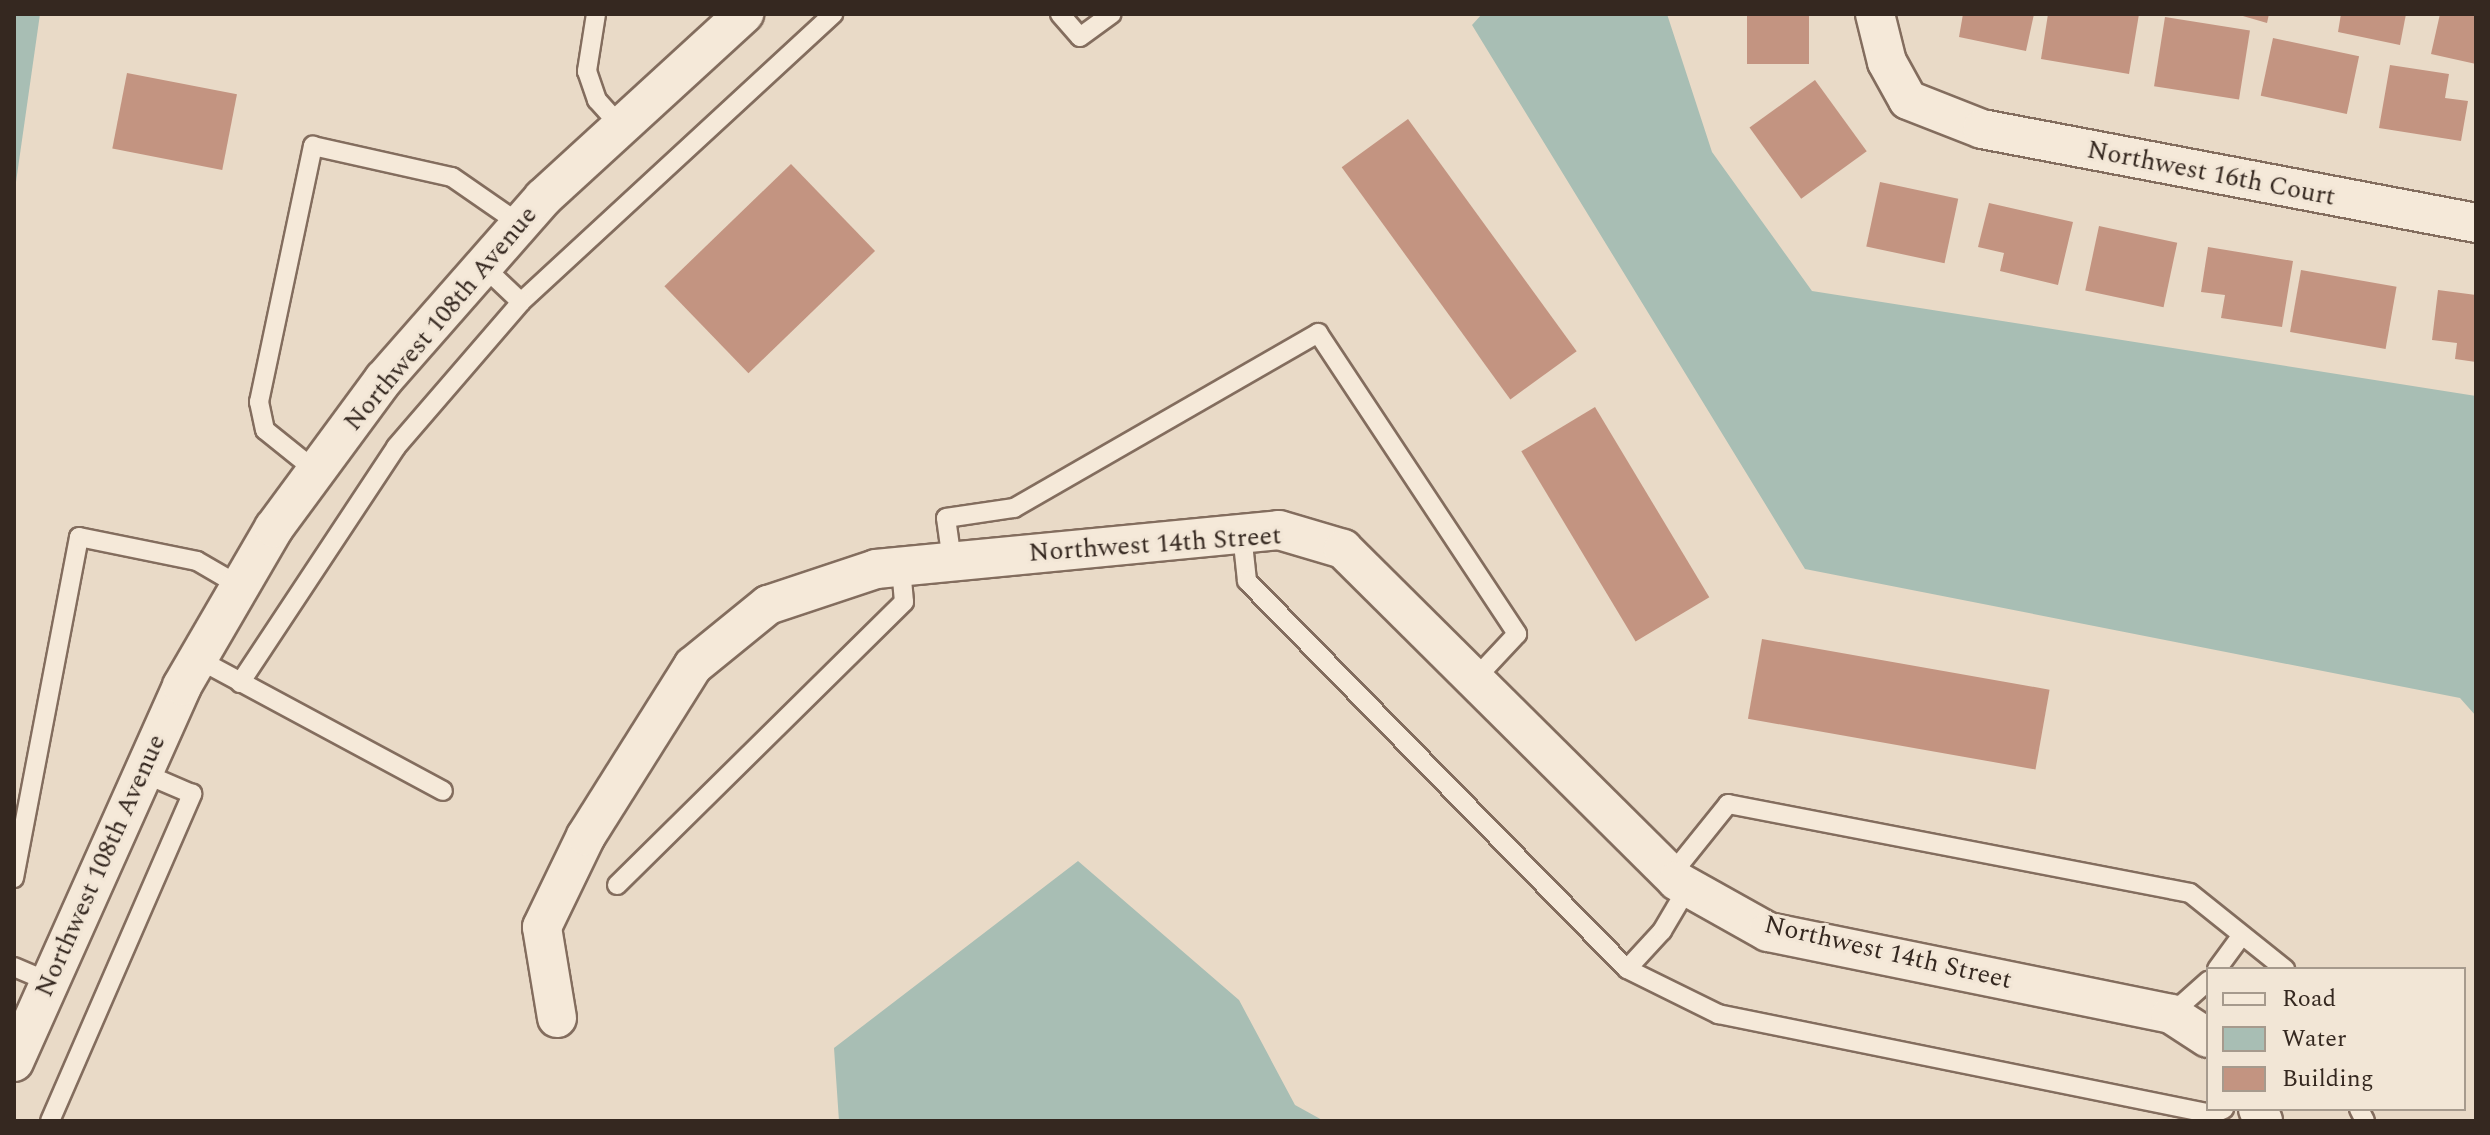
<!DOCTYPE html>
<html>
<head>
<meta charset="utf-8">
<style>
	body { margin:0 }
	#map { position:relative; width:2490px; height:1135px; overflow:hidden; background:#e9dac7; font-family:Spectral,serif }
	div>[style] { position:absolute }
	.water>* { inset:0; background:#a8beb4 }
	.building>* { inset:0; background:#c39481; transform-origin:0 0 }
	.roads { filter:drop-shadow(2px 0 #836d5e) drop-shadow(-2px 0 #836d5e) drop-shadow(0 2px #836d5e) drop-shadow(0 -2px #836d5e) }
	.service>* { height:18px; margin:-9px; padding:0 9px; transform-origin:9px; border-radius:9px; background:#f5e9d9 }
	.minor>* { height:38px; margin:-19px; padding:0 19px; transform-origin:19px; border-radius:19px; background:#f5e9d9 }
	span { translate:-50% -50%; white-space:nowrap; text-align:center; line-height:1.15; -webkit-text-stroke:6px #f2e6d6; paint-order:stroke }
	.street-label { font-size:26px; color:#352820 }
	.frame { position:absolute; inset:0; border:16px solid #352820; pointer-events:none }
	.legend { position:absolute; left:2206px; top:967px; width:260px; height:144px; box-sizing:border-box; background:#f2e6d6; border:2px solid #a69a8d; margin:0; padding:10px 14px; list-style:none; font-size:24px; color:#352820 }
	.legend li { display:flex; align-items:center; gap:16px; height:40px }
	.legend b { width:40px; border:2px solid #a69a8d }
</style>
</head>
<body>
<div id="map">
	<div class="water">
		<div style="clip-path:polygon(14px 14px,40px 14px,14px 196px)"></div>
		<div style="clip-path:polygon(1482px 14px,1667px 14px,1712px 152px,1812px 291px,2476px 396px,2476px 716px,2460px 698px,1805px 569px,1472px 25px)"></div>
		<div style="clip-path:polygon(1078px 861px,1239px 1000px,1295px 1105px,1324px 1121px,839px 1121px,834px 1048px)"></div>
	</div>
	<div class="building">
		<div style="left:1747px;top:14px;width:62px;height:50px"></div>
		<div style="clip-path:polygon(1963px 14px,2034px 14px,2026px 51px,1959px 37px)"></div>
		<div style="clip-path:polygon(2048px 14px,2139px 14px,2129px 74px,2041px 59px)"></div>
		<div style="clip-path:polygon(2236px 14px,2269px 14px,2267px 23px)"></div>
		<div style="clip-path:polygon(2341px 14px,2406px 14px,2400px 45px,2338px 32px)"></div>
		<div style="clip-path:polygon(2440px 14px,2476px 14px,2476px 64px,2431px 54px)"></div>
		<div style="left:2165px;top:17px;width:86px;height:70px;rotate:9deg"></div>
		<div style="left:2273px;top:38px;width:88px;height:59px;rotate:12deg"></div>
		<div style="clip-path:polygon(2390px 65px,2449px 74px,2445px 98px,2468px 101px,2461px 141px,2379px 128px)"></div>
		<div style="left:127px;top:73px;width:112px;height:77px;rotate:11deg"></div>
		<div style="left:1815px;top:80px;width:88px;height:81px;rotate:54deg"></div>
		<div style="left:1408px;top:119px;width:287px;height:82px;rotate:54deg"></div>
		<div style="left:791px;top:164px;width:121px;height:176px;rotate:46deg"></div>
		<div style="left:1880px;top:182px;width:80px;height:66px;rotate:12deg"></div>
		<div style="clip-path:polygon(1989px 203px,2073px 222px,2058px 285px,2000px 271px,2004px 253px,1978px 247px)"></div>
		<div style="left:2099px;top:226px;width:80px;height:66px;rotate:12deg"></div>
		<div style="clip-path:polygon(2208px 247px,2293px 261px,2282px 327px,2221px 318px,2225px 295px,2201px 292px)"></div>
		<div style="left:2301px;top:270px;width:97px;height:63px;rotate:10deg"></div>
		<div style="clip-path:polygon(2438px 290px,2476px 295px,2476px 362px,2455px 359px,2457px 343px,2432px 340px)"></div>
		<div style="left:1595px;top:407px;width:222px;height:86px;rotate:59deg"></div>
		<div style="left:1762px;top:639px;width:292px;height:81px;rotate:10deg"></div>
	</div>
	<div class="roads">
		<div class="service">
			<div style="left:596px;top:14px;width:58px;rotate:99deg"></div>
			<div style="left:587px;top:71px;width:31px;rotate:71deg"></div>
			<div style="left:597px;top:100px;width:36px;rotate:48deg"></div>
			<div style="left:1060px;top:14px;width:30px;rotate:49deg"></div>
			<div style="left:1080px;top:37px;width:39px;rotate:-36deg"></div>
			<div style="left:521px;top:302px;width:425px;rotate:-42.7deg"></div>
			<div style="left:316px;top:471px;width:65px;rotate:-141.2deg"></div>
			<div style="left:265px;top:430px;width:29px;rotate:-102deg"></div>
			<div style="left:259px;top:402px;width:262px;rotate:-78.1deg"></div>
			<div style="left:313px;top:146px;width:142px;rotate:12.6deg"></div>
			<div style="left:452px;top:177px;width:83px;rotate:34.7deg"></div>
			<div style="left:1242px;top:534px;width:47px;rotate:83.9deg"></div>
			<div style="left:1247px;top:581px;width:543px;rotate:45.6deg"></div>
			<div style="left:1627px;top:969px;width:102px;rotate:26.3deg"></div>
			<div style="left:1718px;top:1014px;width:504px;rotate:11.44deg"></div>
			<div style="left:2212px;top:1114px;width:13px;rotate:-23deg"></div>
			<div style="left:952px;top:561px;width:43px;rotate:-97.9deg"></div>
			<div style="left:946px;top:518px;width:69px;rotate:-8.4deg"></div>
			<div style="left:1014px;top:508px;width:351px;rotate:-29.9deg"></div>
			<div style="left:1318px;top:333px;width:361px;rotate:56.5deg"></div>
			<div style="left:1517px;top:634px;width:63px;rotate:133.1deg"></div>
			<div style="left:198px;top:659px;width:278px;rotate:28.3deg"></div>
			<div style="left:240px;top:683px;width:283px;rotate:-56.5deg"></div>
			<div style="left:396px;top:447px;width:191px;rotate:-49.2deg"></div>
			<div style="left:521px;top:302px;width:52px;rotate:-136.5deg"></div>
			<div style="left:1671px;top:875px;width:91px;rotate:-51.2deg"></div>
			<div style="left:1728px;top:804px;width:470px;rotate:10.9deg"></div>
			<div style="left:2190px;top:893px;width:122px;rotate:38.7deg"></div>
			<div style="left:14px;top:878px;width:347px;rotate:-79.2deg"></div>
			<div style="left:79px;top:537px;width:120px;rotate:11.5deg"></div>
			<div style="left:197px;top:561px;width:50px;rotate:30.2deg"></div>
			<div style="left:617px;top:885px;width:403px;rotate:-44.6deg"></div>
			<div style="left:904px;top:602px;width:35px;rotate:-95deg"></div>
			<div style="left:14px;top:967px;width:39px;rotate:23deg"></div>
			<div style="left:1627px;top:969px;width:52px;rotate:-47.4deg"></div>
			<div style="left:1662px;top:931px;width:51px;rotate:-59.4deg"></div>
			<div style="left:2217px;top:969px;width:42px;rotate:-53.7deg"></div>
			<div style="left:2171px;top:1014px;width:50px;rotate:-41.7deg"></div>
			<div style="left:2359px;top:1109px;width:13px;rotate:63deg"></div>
			<div style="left:50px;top:1121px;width:357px;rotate:-66.5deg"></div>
			<div style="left:192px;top:794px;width:53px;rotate:-156.8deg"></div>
		</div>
		<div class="minor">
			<div style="left:1875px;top:14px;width:49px;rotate:76deg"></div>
			<div style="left:1887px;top:62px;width:43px;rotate:61.1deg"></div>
			<div style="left:1908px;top:100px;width:79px;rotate:21.4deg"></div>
			<div style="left:1982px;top:129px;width:503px;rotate:10.77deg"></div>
			<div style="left:557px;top:1018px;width:92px;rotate:-99.4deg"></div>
			<div style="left:542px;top:927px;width:101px;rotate:-64.2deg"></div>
			<div style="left:586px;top:836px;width:201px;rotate:-57.8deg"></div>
			<div style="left:693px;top:666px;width:97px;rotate:-39.1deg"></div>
			<div style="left:768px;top:605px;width:114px;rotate:-18.4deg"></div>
			<div style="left:876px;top:569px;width:405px;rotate:-5.5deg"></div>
			<div style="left:1279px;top:530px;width:67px;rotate:16.5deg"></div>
			<div style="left:1343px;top:549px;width:471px;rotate:44.8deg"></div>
			<div style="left:1677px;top:881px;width:104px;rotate:29.3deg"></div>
			<div style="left:1768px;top:932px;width:411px;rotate:11.5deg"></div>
			<div style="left:2171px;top:1014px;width:44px;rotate:33deg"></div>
			<div style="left:14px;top:1062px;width:412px;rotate:-65.9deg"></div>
			<div style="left:182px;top:686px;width:183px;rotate:-59.8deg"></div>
			<div style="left:274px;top:528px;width:185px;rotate:-53.6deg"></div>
			<div style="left:384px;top:379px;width:241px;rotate:-48.7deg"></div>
			<div style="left:543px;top:198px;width:273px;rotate:-42.5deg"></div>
			<div style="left:2258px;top:1109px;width:13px;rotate:67deg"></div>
		</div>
	</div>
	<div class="street-label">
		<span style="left:2211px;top:174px;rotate:11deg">Northwest 16th Court</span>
		<span style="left:441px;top:319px;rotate:-50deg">Northwest 108th Avenue</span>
		<span style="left:1155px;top:545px;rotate:-4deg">Northwest 14th Street</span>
		<span style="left:101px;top:866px;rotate:-66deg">Northwest 108th Avenue</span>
		<span style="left:1888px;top:953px;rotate:13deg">Northwest 14th Street</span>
	</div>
	<div class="frame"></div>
	<ul class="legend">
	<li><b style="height:10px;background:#f5e9d9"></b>Road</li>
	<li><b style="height:22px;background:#a8beb4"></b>Water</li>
	<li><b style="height:22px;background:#c39481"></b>Building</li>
	</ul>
</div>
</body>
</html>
